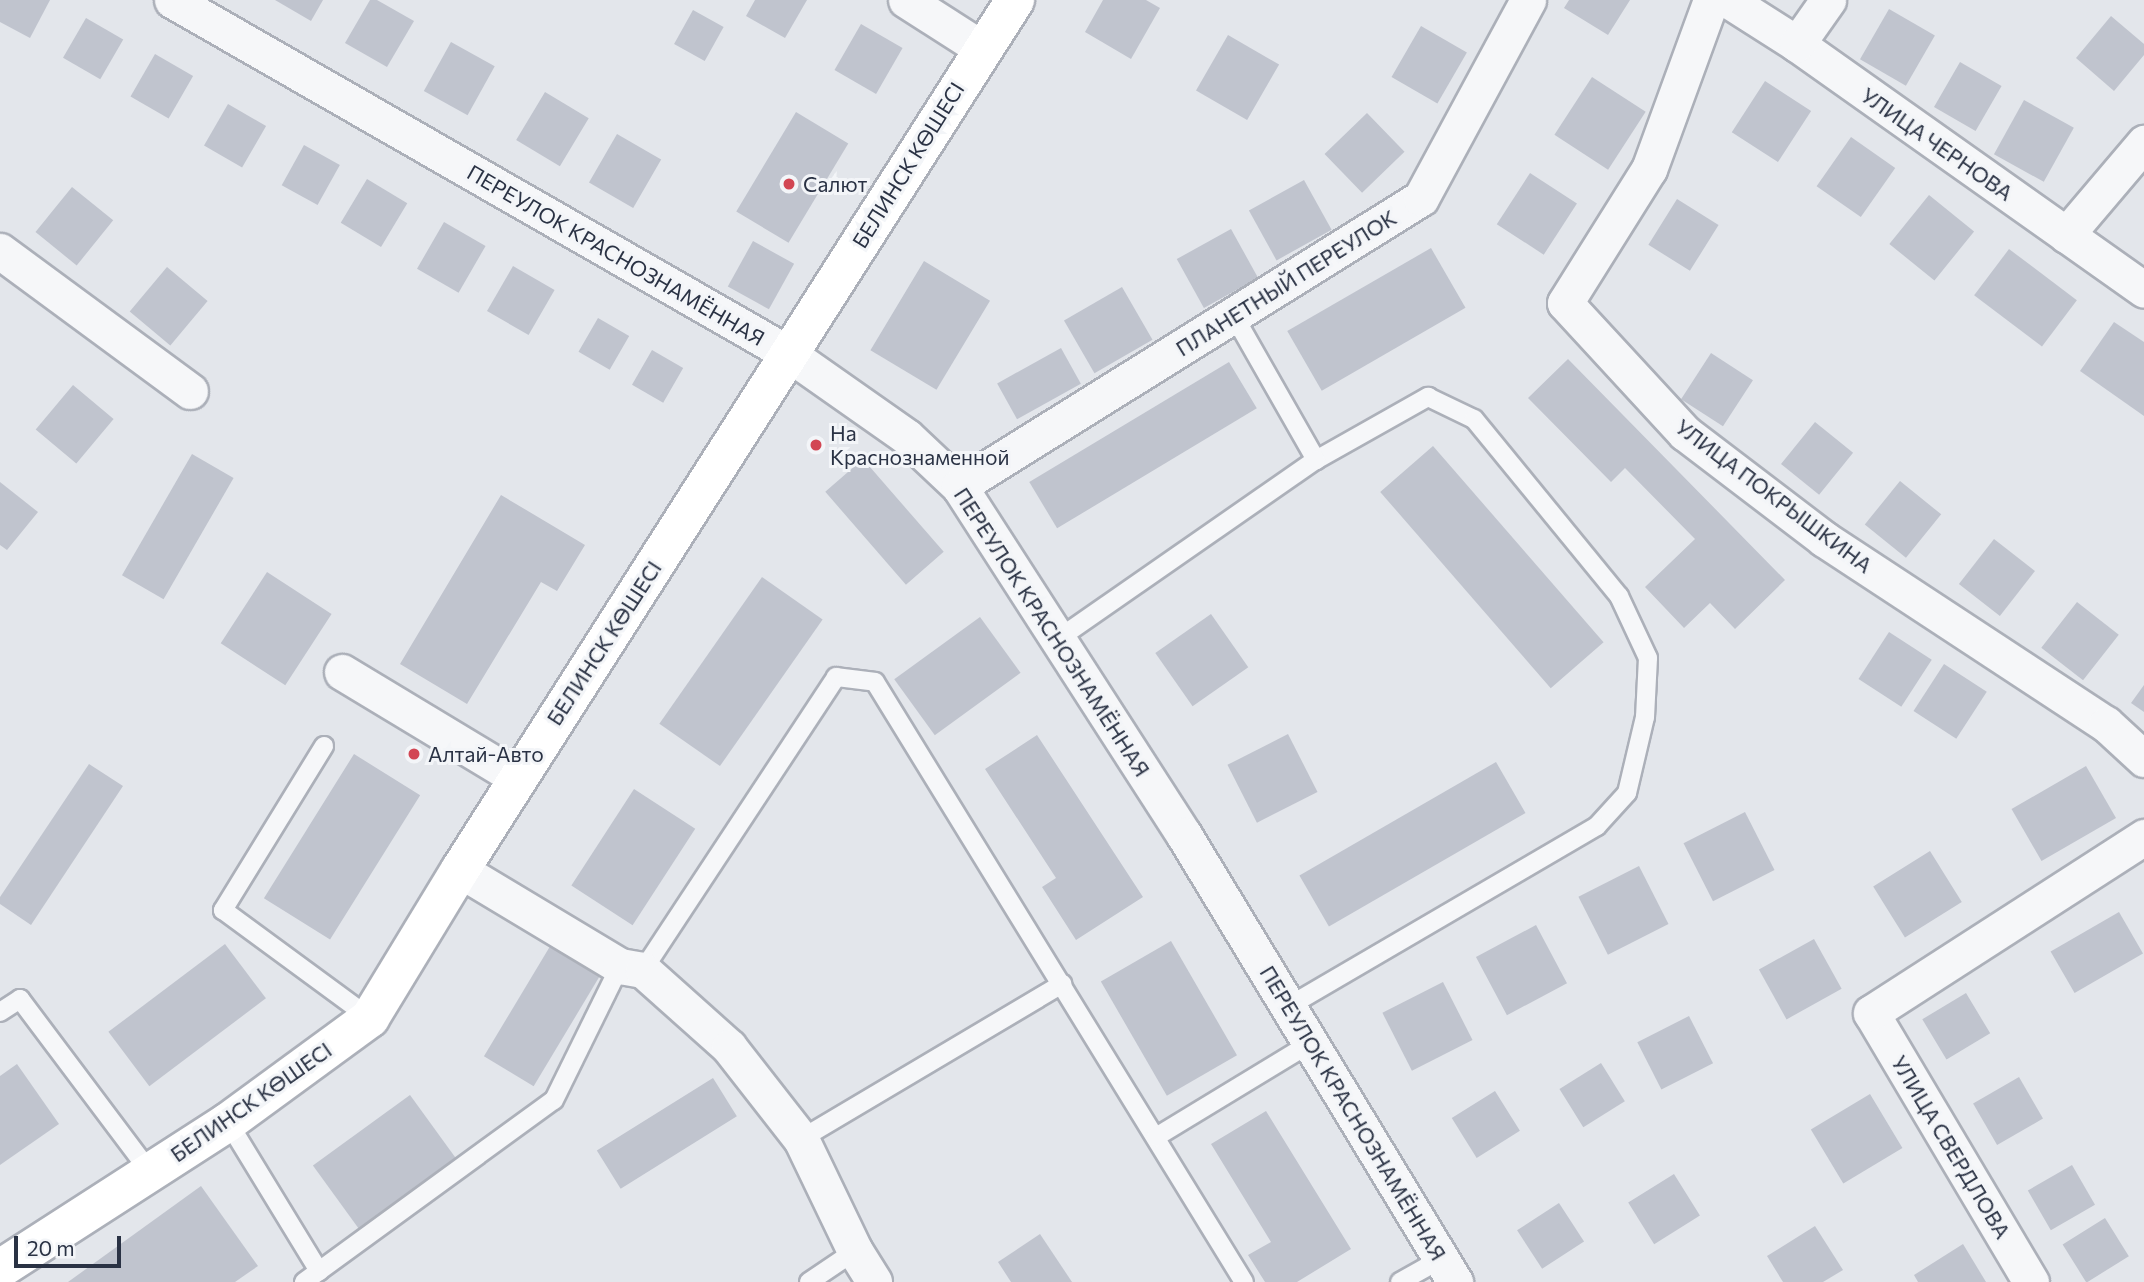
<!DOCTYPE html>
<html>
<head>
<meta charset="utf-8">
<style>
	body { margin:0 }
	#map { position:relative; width:2144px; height:1282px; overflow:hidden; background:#e3e6eb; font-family:Commissioner,sans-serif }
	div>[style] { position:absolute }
	.building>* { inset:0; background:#c0c4ce; transform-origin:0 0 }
	.roads { filter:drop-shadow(2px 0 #acb0b9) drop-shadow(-2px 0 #acb0b9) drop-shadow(0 2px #acb0b9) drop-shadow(0 -2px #acb0b9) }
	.lane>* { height:18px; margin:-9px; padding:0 9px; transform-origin:9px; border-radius:9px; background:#f6f7f9 }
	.street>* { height:35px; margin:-17.5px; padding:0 17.5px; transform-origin:17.5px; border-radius:17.5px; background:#f6f7f9 }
	.secondary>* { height:38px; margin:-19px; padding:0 19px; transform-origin:19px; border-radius:19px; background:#fff }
	.dots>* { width:19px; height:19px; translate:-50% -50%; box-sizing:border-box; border:4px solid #f3f5f8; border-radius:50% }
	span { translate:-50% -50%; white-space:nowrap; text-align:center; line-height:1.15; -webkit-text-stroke:6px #f3f5f8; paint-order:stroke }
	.street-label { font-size:21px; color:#2a3244 }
	.poi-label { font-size:21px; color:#2a3244 }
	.left { translate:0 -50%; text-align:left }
	.scale { position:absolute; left:14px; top:1236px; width:107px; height:32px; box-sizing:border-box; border:4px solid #2a3244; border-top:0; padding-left:9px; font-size:21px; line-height:24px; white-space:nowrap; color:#2a3244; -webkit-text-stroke:5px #f3f5f8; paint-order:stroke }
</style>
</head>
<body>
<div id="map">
	<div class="building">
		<div style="clip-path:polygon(0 0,50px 0,30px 38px,0 22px)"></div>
		<div style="clip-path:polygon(275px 0,323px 0,311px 21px)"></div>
		<div style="clip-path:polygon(370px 0,377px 0,414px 21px,387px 67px,345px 43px)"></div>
		<div style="clip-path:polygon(755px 0,807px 0,785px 38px,746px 16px)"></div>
		<div style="clip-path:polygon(1103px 0,1146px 0,1160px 8px,1131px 59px,1085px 32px)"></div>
		<div style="clip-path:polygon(1569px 0,1630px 0,1608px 35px,1564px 8px)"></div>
		<div style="left:1889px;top:9px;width:53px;height:58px;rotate:30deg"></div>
		<div style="left:693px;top:10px;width:35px;height:39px;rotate:29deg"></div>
		<div style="clip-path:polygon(2111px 16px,2144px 44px,2144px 55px,2114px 91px,2076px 58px)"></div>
		<div style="left:86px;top:18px;width:43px;height:46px;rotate:30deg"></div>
		<div style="left:861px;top:24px;width:48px;height:53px;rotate:30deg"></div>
		<div style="left:1421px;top:26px;width:53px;height:59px;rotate:30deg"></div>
		<div style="left:1228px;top:35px;width:59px;height:64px;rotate:30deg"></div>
		<div style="left:451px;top:42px;width:50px;height:56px;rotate:29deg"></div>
		<div style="left:155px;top:54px;width:44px;height:49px;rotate:30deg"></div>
		<div style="left:1960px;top:62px;width:48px;height:52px;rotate:30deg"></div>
		<div style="left:1592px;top:77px;width:64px;height:69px;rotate:33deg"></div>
		<div style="left:1765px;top:81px;width:55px;height:61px;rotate:33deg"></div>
		<div style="left:545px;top:92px;width:51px;height:56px;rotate:31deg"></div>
		<div style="left:2024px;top:100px;width:57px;height:62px;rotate:29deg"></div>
		<div style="left:228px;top:104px;width:44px;height:48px;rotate:30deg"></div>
		<div style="left:796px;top:112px;width:61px;height:116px;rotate:31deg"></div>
		<div style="left:1367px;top:113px;width:54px;height:59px;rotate:46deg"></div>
		<div style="left:617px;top:134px;width:51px;height:56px;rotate:30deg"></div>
		<div style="left:1851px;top:137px;width:54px;height:60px;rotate:35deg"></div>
		<div style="left:304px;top:145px;width:41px;height:46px;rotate:29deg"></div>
		<div style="left:1530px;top:173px;width:56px;height:61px;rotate:33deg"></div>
		<div style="left:367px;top:179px;width:47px;height:51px;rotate:31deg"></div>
		<div style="left:1304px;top:180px;width:57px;height:63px;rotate:61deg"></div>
		<div style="left:72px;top:187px;width:53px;height:58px;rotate:39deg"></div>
		<div style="left:1929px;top:195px;width:58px;height:63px;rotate:39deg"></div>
		<div style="left:1677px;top:199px;width:49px;height:54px;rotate:32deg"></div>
		<div style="left:444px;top:222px;width:48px;height:54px;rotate:30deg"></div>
		<div style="left:1231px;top:229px;width:56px;height:62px;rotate:61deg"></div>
		<div style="left:753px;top:241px;width:47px;height:52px;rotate:29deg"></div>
		<div style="left:1431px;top:248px;width:69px;height:166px;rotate:60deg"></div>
		<div style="left:2009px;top:249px;width:85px;height:58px;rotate:37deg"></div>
		<div style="left:924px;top:261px;width:77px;height:104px;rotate:31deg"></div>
		<div style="left:513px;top:266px;width:48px;height:52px;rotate:30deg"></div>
		<div style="left:167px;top:267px;width:53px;height:58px;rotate:40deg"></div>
		<div style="left:1122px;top:287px;width:61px;height:67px;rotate:60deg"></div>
		<div style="left:598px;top:318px;width:36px;height:39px;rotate:30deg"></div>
		<div style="clip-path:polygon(2114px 322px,2144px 342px,2144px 416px,2080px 371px)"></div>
		<div style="left:1061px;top:348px;width:41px;height:73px;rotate:61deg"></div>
		<div style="left:652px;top:350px;width:36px;height:40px;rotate:30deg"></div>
		<div style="left:1711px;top:353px;width:50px;height:55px;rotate:33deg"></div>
		<div style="clip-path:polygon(1568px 359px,1785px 580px,1735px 629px,1710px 603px,1684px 628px,1645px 587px,1695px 539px,1625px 468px,1611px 482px,1528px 398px)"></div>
		<div style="left:1229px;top:362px;width:54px;height:233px;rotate:59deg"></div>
		<div style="left:73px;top:385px;width:53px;height:58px;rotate:40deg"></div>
		<div style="left:1815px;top:422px;width:49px;height:54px;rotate:39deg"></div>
		<div style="left:1433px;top:446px;width:260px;height:70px;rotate:49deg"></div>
		<div style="left:192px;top:454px;width:48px;height:140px;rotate:30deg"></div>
		<div style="left:863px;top:459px;width:123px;height:50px;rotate:49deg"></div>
		<div style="left:1900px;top:481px;width:53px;height:56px;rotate:39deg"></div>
		<div style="clip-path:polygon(0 482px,38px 512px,7px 550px,0 545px)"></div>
		<div style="clip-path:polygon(501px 495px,585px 545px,557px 591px,541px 582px,467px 704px,400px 664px)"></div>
		<div style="left:1994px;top:539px;width:52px;height:57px;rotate:38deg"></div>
		<div style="left:267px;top:572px;width:77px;height:85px;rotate:33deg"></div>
		<div style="left:762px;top:577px;width:74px;height:179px;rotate:35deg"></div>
		<div style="left:2077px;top:602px;width:53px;height:58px;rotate:38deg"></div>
		<div style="left:1211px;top:614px;width:65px;height:68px;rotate:55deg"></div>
		<div style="left:980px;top:617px;width:69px;height:106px;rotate:54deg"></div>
		<div style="left:1889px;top:632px;width:51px;height:56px;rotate:33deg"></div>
		<div style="left:1944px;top:664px;width:51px;height:56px;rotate:33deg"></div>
		<div style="clip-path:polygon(2144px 685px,2144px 712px,2131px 703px)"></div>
		<div style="left:1288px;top:734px;width:65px;height:68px;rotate:63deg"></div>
		<div style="clip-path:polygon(1037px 735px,1143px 897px,1076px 940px,1042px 887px,1056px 878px,985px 769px)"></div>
		<div style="left:354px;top:754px;width:78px;height:170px;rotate:32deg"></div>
		<div style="left:1496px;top:762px;width:59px;height:227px;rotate:60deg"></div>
		<div style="clip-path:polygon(89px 764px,123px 786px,31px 925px,0 904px,0 897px)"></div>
		<div style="left:2086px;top:766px;width:60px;height:86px;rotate:60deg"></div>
		<div style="left:634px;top:789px;width:73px;height:115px;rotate:33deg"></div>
		<div style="left:1745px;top:812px;width:65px;height:69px;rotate:63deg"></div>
		<div style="left:1930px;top:851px;width:60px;height:67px;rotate:58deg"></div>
		<div style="left:1639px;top:866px;width:65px;height:68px;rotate:63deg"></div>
		<div style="left:2119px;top:912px;width:48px;height:79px;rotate:60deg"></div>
		<div style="left:1536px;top:925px;width:66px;height:68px;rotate:62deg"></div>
		<div style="left:555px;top:938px;width:58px;height:138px;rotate:31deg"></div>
		<div style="left:1814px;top:939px;width:57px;height:63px;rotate:61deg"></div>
		<div style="left:1171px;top:941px;width:132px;height:81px;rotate:60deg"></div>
		<div style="left:225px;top:944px;width:68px;height:146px;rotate:53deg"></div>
		<div style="left:1443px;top:982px;width:65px;height:68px;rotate:63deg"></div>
		<div style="left:1966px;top:993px;width:47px;height:51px;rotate:59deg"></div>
		<div style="left:1689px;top:1016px;width:53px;height:58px;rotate:63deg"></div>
		<div style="left:1601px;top:1063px;width:45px;height:49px;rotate:58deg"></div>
		<div style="clip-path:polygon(17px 1064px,59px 1124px,0 1165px,0 1076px)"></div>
		<div style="left:2019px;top:1077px;width:48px;height:53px;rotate:60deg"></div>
		<div style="left:713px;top:1078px;width:45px;height:137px;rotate:58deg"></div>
		<div style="left:1495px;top:1091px;width:47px;height:51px;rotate:58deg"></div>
		<div style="left:1870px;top:1094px;width:63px;height:69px;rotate:59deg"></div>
		<div style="left:410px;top:1095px;width:79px;height:120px;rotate:54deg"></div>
		<div style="clip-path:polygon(1266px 1111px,1351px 1249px,1297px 1282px,1265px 1282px,1248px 1255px,1271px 1242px,1211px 1144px)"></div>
		<div style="left:2072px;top:1165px;width:46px;height:51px;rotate:60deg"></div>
		<div style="left:1674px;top:1174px;width:49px;height:54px;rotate:58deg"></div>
		<div style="clip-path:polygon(201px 1186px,258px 1266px,235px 1282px,68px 1282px)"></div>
		<div style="left:1559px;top:1203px;width:46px;height:50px;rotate:57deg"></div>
		<div style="left:2105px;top:1218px;width:45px;height:50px;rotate:58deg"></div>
		<div style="clip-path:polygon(1815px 1226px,1843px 1270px,1823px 1282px,1783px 1282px,1767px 1256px)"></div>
		<div style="clip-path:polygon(1040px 1234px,1072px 1282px,1011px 1282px,998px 1262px)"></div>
		<div style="clip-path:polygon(1963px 1244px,1986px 1282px,1918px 1282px,1914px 1275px)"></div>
	</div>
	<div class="roads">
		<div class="lane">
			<div style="left:1234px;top:316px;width:166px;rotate:60.3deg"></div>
			<div style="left:1316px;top:460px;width:129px;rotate:-29.4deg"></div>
			<div style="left:1428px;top:397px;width:51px;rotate:25.6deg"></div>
			<div style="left:1474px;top:419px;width:229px;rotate:50.7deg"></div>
			<div style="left:1619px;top:596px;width:68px;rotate:64.9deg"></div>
			<div style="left:1648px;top:658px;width:59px;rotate:92.9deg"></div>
			<div style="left:1645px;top:717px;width:78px;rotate:103.3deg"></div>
			<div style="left:1627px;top:793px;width:45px;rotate:132.3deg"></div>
			<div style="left:1597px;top:826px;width:357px;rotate:149.7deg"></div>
			<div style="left:1058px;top:639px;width:314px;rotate:-34.8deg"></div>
			<div style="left:324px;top:746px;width:193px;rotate:121.6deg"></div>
			<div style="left:223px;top:910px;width:182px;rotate:36.3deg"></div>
			<div style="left:643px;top:970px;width:351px;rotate:-56.6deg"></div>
			<div style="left:836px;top:677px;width:39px;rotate:7deg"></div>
			<div style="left:875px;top:682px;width:704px;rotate:58.41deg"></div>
			<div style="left:0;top:1012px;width:24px;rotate:-33deg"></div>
			<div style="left:20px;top:999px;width:215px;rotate:53.1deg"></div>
			<div style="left:228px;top:1122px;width:175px;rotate:58.6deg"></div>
			<div style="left:1156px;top:1137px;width:179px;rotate:-31.3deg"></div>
			<div style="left:801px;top:1139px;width:304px;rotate:-30.7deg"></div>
			<div style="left:304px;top:1282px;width:309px;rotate:-36.1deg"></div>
			<div style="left:554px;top:1100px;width:149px;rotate:-63.8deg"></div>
			<div style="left:809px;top:1282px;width:55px;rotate:-34deg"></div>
			<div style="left:1400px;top:1282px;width:47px;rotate:-29.3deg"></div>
		</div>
		<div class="street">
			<div style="left:172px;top:0;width:711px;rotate:29.84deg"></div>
			<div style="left:789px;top:354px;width:144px;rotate:35.1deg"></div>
			<div style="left:907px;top:437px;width:71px;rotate:43.3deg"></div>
			<div style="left:959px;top:486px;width:415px;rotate:57.2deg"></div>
			<div style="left:1184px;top:835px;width:523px;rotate:58.77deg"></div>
			<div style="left:906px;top:0;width:89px;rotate:32.6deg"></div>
			<div style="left:1711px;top:0;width:180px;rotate:110.1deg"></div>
			<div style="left:1649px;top:169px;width:158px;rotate:122.1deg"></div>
			<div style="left:1565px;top:303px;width:177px;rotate:47.3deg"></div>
			<div style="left:1685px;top:433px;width:175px;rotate:37.3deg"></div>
			<div style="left:1824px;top:539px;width:337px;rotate:33.3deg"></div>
			<div style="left:2106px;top:724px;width:52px;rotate:42.6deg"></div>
			<div style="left:1728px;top:0;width:82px;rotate:32.5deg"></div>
			<div style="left:1797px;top:44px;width:425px;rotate:35.3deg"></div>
			<div style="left:1797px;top:44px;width:54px;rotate:-54.8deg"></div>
			<div style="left:2066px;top:235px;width:121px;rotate:-49.7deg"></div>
			<div style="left:0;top:251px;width:236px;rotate:36.4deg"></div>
			<div style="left:959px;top:486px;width:544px;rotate:-31.94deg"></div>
			<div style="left:1421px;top:198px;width:225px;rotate:-61.6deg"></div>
			<div style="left:342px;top:672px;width:205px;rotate:31.1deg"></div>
			<div style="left:460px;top:870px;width:187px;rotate:31deg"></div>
			<div style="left:620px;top:966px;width:23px;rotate:10deg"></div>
			<div style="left:643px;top:970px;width:115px;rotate:41.8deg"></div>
			<div style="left:729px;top:1047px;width:117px;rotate:52deg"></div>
			<div style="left:801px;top:1139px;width:124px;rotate:64.3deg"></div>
			<div style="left:855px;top:1251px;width:36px;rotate:58deg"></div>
			<div style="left:2031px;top:1282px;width:313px;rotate:-120.7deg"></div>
			<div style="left:1871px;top:1013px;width:325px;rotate:-32.8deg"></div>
		</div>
		<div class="secondary">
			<div style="left:0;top:1269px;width:271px;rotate:-32.8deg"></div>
			<div style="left:228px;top:1122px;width:176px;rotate:-36.2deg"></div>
			<div style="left:370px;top:1018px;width:173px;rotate:-58.7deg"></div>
			<div style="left:460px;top:870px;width:1032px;rotate:-57.46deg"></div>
		</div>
	</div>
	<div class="dots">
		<div style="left:789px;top:184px;background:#d24653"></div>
		<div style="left:816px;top:445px;background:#d24653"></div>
		<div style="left:414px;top:754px;background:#d24653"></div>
	</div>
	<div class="street-label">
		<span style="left:1937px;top:144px;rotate:35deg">УЛИЦА ЧЕРНОВА</span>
		<span style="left:908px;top:165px;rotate:-58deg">БЕЛИНСК КӨШЕСІ</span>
		<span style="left:616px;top:255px;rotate:30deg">ПЕРЕУЛОК КРАСНОЗНАМЁННАЯ</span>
		<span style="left:1286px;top:283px;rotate:-32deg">ПЛАНЕТНЫЙ ПЕРЕУЛОК</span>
		<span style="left:1774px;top:496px;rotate:37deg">УЛИЦА ПОКРЫШКИНА</span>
		<span style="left:1052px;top:632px;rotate:57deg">ПЕРЕУЛОК КРАСНОЗНАМЁННАЯ</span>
		<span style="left:604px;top:643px;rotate:-57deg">БЕЛИНСК КӨШЕСІ</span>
		<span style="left:251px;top:1102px;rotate:-35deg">БЕЛИНСК КӨШЕСІ</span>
		<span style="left:1353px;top:1113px;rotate:59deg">ПЕРЕУЛОК КРАСНОЗНАМЁННАЯ</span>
		<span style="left:1951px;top:1147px;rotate:59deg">УЛИЦА СВЕРДЛОВА</span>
	</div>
	<div class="poi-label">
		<span class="left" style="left:803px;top:184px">Салют</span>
		<span class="left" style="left:830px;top:445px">На<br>Краснознаменной</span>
		<span class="left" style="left:428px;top:754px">Алтай-Авто</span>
	</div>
	<div class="scale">20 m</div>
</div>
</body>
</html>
